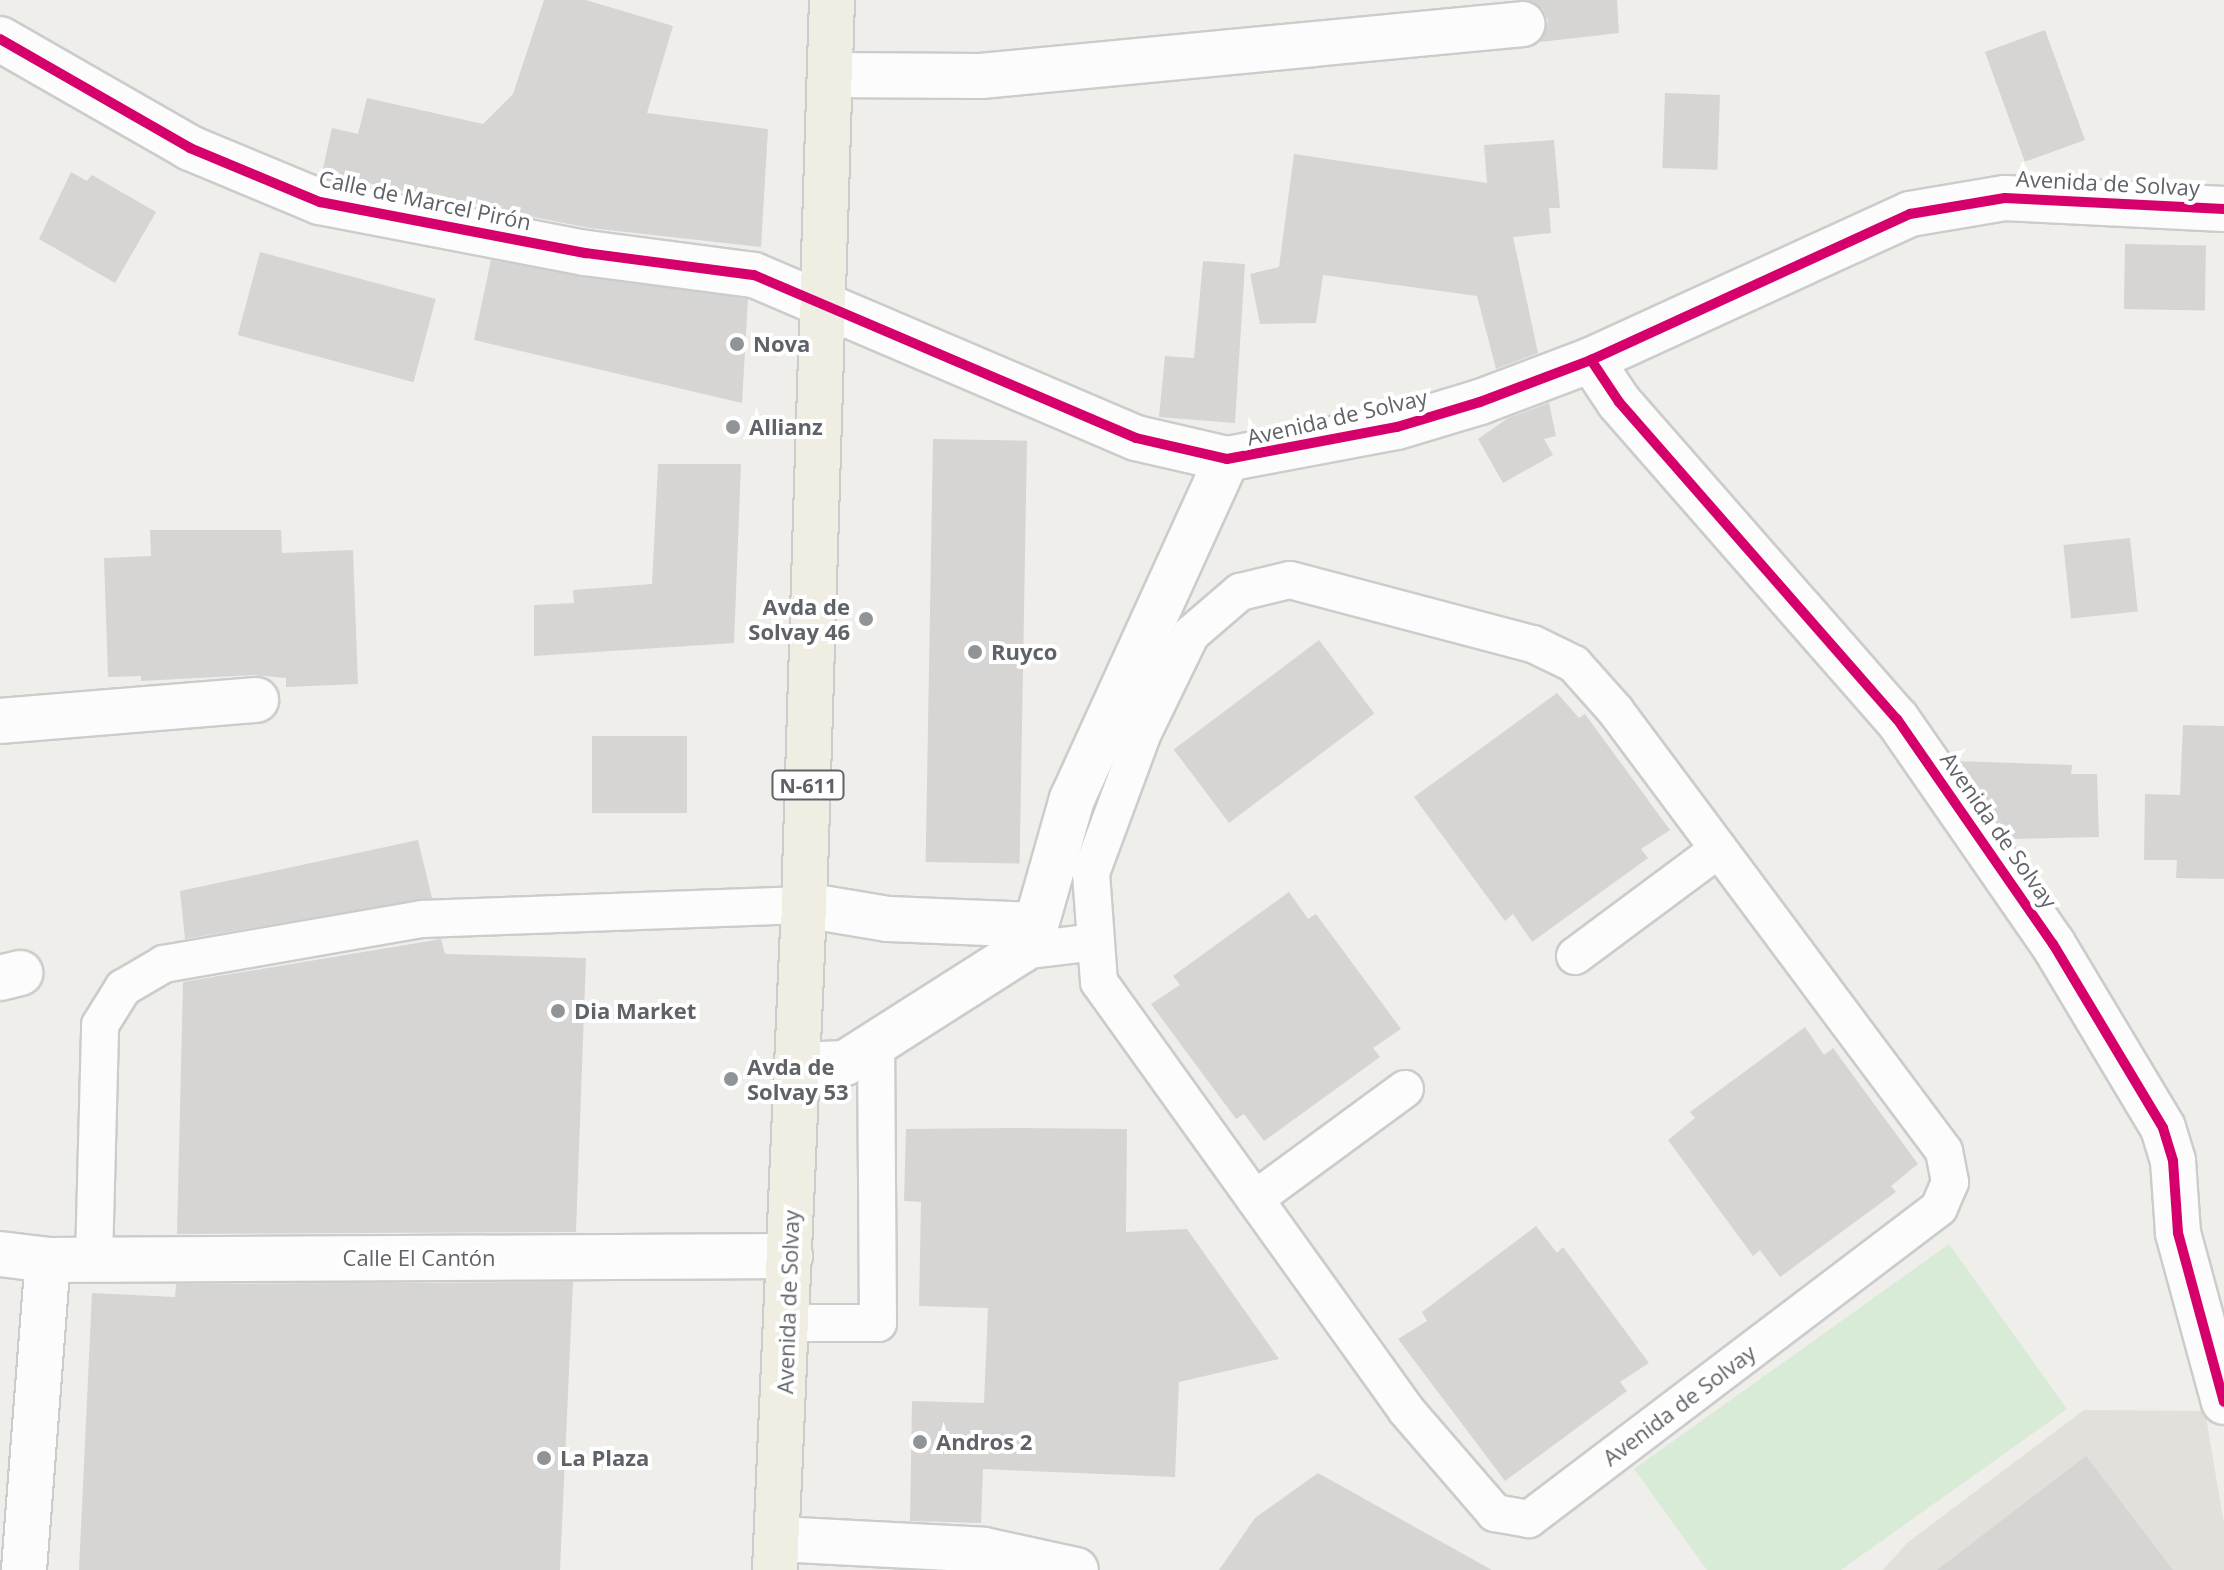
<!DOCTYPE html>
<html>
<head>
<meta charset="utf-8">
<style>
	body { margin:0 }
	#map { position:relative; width:2224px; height:1570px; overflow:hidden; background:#efeeea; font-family:"Open Sans",sans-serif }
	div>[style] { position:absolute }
	.education>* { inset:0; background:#e2e0da }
	.green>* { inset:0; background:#d8ebd6 }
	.building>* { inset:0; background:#d6d5d3; transform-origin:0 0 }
	.roads { filter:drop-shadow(2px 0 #cbcccc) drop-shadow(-2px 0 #cbcccc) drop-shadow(0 2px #cbcccc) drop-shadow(0 -2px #cbcccc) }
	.lane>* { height:36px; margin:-18px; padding:0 18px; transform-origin:18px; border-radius:18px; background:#fdfcfc }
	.street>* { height:44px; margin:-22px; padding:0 22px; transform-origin:22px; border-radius:22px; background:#fdfcfc }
	.highway>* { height:44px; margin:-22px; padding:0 22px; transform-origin:22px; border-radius:22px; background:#f0ede3 }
	.cycleway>* { height:10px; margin:-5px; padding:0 5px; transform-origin:5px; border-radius:5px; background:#d6006c }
	.dots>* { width:22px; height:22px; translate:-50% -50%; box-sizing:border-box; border:4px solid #fff; border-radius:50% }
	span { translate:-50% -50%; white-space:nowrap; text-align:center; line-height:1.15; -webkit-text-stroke:8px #fff; paint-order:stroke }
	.shield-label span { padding:2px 6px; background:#fff; border:2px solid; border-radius:6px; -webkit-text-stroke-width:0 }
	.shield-label { font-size:20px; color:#5f6368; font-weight:700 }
	.street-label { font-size:22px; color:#5f6368 }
	.poi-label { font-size:22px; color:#5f6368; font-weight:700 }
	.left { translate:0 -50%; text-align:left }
	.right { translate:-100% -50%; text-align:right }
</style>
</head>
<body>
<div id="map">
	<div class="education">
		<div style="clip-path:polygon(2084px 1410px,2205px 1411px,2224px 1524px,2224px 1570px,1883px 1570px,1907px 1543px)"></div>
	</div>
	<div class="green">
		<div style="clip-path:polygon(1949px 1244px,2067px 1409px,1841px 1570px,1707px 1570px,1634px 1469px)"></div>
	</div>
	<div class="building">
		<div style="clip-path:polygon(544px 0,586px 0,673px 26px,647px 113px,768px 129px,761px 247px,590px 228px,501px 211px,502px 206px,454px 202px,322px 173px,332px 128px,358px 134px,367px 98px,483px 124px,513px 94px)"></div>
		<div style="clip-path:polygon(1527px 0,1617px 0,1619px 33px,1540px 42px,1548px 21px,1543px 9px)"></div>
		<div style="left:2045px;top:30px;width:117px;height:64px;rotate:70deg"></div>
		<div style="left:1665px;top:93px;width:55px;height:75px;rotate:2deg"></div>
		<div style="clip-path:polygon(1554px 140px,1560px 208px,1549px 208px,1551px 233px,1513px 237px,1538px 353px,1496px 369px,1477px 296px,1323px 275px,1316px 323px,1260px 324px,1250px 274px,1279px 267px,1294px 154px,1487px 183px,1484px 145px)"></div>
		<div style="clip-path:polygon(71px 172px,87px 181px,92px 175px,156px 212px,115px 283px,39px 239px)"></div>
		<div style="left:2125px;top:244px;width:81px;height:65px;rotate:1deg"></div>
		<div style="left:260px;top:252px;width:182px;height:86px;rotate:15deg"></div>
		<div style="clip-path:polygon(491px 260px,748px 299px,742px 403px,474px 340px)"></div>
		<div style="clip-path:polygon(1203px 261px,1245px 264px,1235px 423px,1159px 417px,1165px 356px,1194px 358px)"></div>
		<div style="clip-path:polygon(1549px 403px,1556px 436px,1544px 439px,1553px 455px,1503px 483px,1478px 439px,1508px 418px)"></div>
		<div style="left:933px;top:439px;width:94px;height:423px;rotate:1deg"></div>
		<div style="clip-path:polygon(658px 464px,741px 464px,734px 643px,534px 656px,534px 605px,574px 603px,573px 590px,652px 584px)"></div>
		<div style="clip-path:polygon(150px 530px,281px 530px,282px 553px,353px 550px,358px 684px,286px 687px,286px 678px,254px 675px,141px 681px,141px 676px,108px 677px,104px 558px,151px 556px)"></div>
		<div style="left:2130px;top:538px;width:74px;height:67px;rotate:84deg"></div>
		<div style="left:1319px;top:640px;width:92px;height:182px;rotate:53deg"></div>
		<div style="clip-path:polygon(1557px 693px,1579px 718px,1585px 714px,1670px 830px,1641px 849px,1648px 858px,1532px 942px,1513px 914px,1505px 921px,1414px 797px)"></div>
		<div style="clip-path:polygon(2183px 725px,2224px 726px,2224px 879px,2176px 878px,2177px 860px,2144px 860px,2145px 794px,2180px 795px)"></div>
		<div style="left:592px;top:736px;width:95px;height:77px"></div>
		<div style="clip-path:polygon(1956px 761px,2072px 765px,2071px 774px,2097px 774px,2099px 837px,2011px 839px)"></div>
		<div style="clip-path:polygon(418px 840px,432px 898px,185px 939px,180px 891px)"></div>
		<div style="clip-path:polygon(1289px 892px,1308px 919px,1316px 914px,1401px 1029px,1373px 1048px,1380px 1057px,1264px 1141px,1244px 1114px,1236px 1119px,1151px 1004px,1180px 985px,1173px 976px)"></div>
		<div style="clip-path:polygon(441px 939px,445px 954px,586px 958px,576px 1232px,177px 1234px,183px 982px)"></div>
		<div style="clip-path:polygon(1805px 1027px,1824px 1055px,1833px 1048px,1918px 1164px,1891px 1186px,1896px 1192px,1780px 1277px,1760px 1250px,1753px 1256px,1668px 1140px,1695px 1118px,1690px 1112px)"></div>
		<div style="clip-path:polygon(1015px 1128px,1127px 1129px,1126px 1232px,1187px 1229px,1279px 1359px,1179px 1382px,1175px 1477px,983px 1469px,981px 1523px,910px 1521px,912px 1401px,984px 1403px,988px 1308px,919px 1306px,921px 1202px,904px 1201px,906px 1129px)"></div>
		<div style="clip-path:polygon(1536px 1226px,1557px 1253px,1563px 1247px,1649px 1363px,1620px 1382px,1627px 1391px,1505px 1481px,1398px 1339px,1427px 1321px,1422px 1312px)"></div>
		<div style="clip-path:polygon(573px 1282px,560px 1570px,79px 1570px,92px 1293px,175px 1297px,176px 1284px)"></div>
		<div style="clip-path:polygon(2086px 1456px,2173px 1570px,1937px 1570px)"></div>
		<div style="clip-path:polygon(1318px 1473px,1492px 1570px,1219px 1570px,1255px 1518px)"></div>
	</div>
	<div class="roads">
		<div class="lane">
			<div style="left:1290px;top:580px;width:251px;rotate:14.8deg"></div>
			<div style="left:1533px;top:644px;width:46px;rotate:26deg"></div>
			<div style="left:1574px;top:664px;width:62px;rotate:48.3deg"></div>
			<div style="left:1615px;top:710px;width:550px;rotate:53.28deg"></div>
			<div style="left:1944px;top:1151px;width:32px;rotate:79deg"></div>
			<div style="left:1950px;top:1182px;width:28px;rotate:113deg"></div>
			<div style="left:1939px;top:1208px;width:515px;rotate:142.82deg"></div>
			<div style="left:1529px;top:1519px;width:35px;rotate:-170deg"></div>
			<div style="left:1495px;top:1513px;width:135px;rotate:-130.8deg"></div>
			<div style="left:1407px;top:1411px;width:528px;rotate:-125.68deg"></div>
			<div style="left:1099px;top:982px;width:109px;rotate:-94.2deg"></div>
			<div style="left:1091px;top:873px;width:147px;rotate:-69.7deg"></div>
			<div style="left:1142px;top:735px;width:112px;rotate:-64.1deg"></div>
			<div style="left:1191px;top:634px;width:65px;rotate:-40.6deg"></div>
			<div style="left:1240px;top:592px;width:51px;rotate:-13.5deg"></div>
			<div style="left:1021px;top:951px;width:75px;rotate:-6.9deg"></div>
			<div style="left:1575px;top:956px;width:179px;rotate:-36.6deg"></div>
			<div style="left:1255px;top:1199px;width:186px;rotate:-36.3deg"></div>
			<div style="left:94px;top:1260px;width:235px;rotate:-88.5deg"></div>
			<div style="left:100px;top:1025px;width:44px;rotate:-58.1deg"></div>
			<div style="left:123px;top:988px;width:48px;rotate:-30.3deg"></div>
			<div style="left:164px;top:964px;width:262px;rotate:-9.9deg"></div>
			<div style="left:422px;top:919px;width:382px;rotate:-2.1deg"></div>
			<div style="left:788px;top:1323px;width:90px"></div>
			<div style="left:878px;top:1323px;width:278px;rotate:-90.4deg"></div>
		</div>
		<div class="street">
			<div style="left:0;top:39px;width:219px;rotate:29.8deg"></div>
			<div style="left:190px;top:148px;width:141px;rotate:22.6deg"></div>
			<div style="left:320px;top:202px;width:271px;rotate:10.9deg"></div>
			<div style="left:586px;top:253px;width:169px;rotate:7.5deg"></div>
			<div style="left:754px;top:275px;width:415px;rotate:23.1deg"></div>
			<div style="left:1136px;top:438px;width:93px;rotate:13deg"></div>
			<div style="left:1227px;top:459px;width:173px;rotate:-10.7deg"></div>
			<div style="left:1397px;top:427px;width:87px;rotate:-16.8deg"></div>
			<div style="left:1480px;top:402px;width:119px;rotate:-20.7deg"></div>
			<div style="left:1591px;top:360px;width:351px;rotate:-24.6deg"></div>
			<div style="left:1910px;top:214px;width:96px;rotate:-9.6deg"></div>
			<div style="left:2005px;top:198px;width:219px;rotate:2.9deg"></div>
			<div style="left:830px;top:75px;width:151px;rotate:0.4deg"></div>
			<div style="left:981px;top:76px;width:544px;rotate:-5.48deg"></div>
			<div style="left:1591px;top:360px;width:50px;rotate:56.3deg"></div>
			<div style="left:1619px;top:402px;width:422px;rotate:48.8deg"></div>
			<div style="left:1897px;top:719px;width:274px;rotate:55.3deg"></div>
			<div style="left:2053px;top:944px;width:214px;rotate:59.1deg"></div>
			<div style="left:2163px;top:1128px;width:34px;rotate:73deg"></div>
			<div style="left:2173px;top:1161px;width:72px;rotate:86deg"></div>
			<div style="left:2178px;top:1233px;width:175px;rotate:74.8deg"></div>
			<div style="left:0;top:721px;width:257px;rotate:-4.7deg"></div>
			<div style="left:804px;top:905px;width:85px;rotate:9.5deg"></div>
			<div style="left:888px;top:919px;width:148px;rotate:2.3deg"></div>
			<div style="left:0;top:978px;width:21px;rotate:-14deg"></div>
			<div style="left:797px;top:1065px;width:48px;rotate:-2.4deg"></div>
			<div style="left:845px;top:1063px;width:209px;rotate:-32.5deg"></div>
			<div style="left:1021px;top:951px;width:30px;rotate:-60deg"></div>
			<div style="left:1036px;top:925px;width:131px;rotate:-74.1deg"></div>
			<div style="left:1072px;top:799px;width:374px;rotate:-65.5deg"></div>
			<div style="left:0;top:1254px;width:48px;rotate:7.1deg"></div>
			<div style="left:48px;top:1260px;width:742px;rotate:-0.31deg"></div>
			<div style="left:777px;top:1539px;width:207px;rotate:3deg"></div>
			<div style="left:984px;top:1550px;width:94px;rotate:12.3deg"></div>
			<div style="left:24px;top:1570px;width:311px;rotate:-85.6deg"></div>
		</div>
		<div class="highway">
			<div style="left:775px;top:1570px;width:666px;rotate:-87.5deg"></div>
			<div style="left:804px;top:905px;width:905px;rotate:-88.23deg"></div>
		</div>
	</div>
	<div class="cycleway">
		<div style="left:0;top:39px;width:219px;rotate:29.8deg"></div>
		<div style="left:190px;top:148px;width:141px;rotate:22.6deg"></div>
		<div style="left:320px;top:202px;width:271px;rotate:10.9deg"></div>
		<div style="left:586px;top:253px;width:169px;rotate:7.5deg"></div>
		<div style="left:754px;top:275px;width:415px;rotate:23.1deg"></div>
		<div style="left:1136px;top:438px;width:93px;rotate:13deg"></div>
		<div style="left:1227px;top:459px;width:173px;rotate:-10.7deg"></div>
		<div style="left:1397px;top:427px;width:87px;rotate:-16.8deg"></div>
		<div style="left:1480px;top:402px;width:119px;rotate:-20.7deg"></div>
		<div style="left:1591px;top:360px;width:351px;rotate:-24.6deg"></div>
		<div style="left:1910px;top:214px;width:96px;rotate:-9.6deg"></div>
		<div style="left:2005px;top:198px;width:219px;rotate:2.9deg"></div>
		<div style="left:1591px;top:360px;width:50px;rotate:56.3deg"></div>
		<div style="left:1619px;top:402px;width:422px;rotate:48.8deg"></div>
		<div style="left:1897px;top:719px;width:274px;rotate:55.3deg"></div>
		<div style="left:2053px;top:944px;width:214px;rotate:59.1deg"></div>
		<div style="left:2163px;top:1128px;width:34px;rotate:73deg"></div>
		<div style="left:2173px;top:1161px;width:72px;rotate:86deg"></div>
		<div style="left:2178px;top:1233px;width:175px;rotate:74.8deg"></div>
	</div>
	<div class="dots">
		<div style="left:737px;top:344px;background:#919496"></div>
		<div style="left:733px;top:427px;background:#919496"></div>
		<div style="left:866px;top:619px;background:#919496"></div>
		<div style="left:975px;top:652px;background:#919496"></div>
		<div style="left:558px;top:1011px;background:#919496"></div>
		<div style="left:731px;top:1079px;background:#919496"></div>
		<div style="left:920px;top:1442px;background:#919496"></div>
		<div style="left:544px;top:1458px;background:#919496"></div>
	</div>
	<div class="shield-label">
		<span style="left:808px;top:785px">N-611</span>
	</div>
	<div class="street-label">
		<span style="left:2108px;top:183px;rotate:3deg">Avenida de Solvay</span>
		<span style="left:425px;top:200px;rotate:12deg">Calle de Marcel Pirón</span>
		<span style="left:1337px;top:417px;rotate:-13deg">Avenida de Solvay</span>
		<span style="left:1999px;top:830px;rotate:55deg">Avenida de Solvay</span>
		<span style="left:419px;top:1258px">Calle El Cantón</span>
		<span style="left:788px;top:1302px;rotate:-88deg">Avenida de Solvay</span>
		<span style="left:1679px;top:1405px;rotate:-37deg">Avenida de Solvay</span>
	</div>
	<div class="poi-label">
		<span class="left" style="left:753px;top:344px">Nova</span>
		<span class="left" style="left:749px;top:427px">Allianz</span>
		<span class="right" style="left:850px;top:619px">Avda de<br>Solvay 46</span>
		<span class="left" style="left:991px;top:652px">Ruyco</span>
		<span class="left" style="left:574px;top:1011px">Dia Market</span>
		<span class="left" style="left:747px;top:1079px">Avda de<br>Solvay 53</span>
		<span class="left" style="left:936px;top:1442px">Andros 2</span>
		<span class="left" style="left:560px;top:1458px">La Plaza</span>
	</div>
</div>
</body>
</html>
